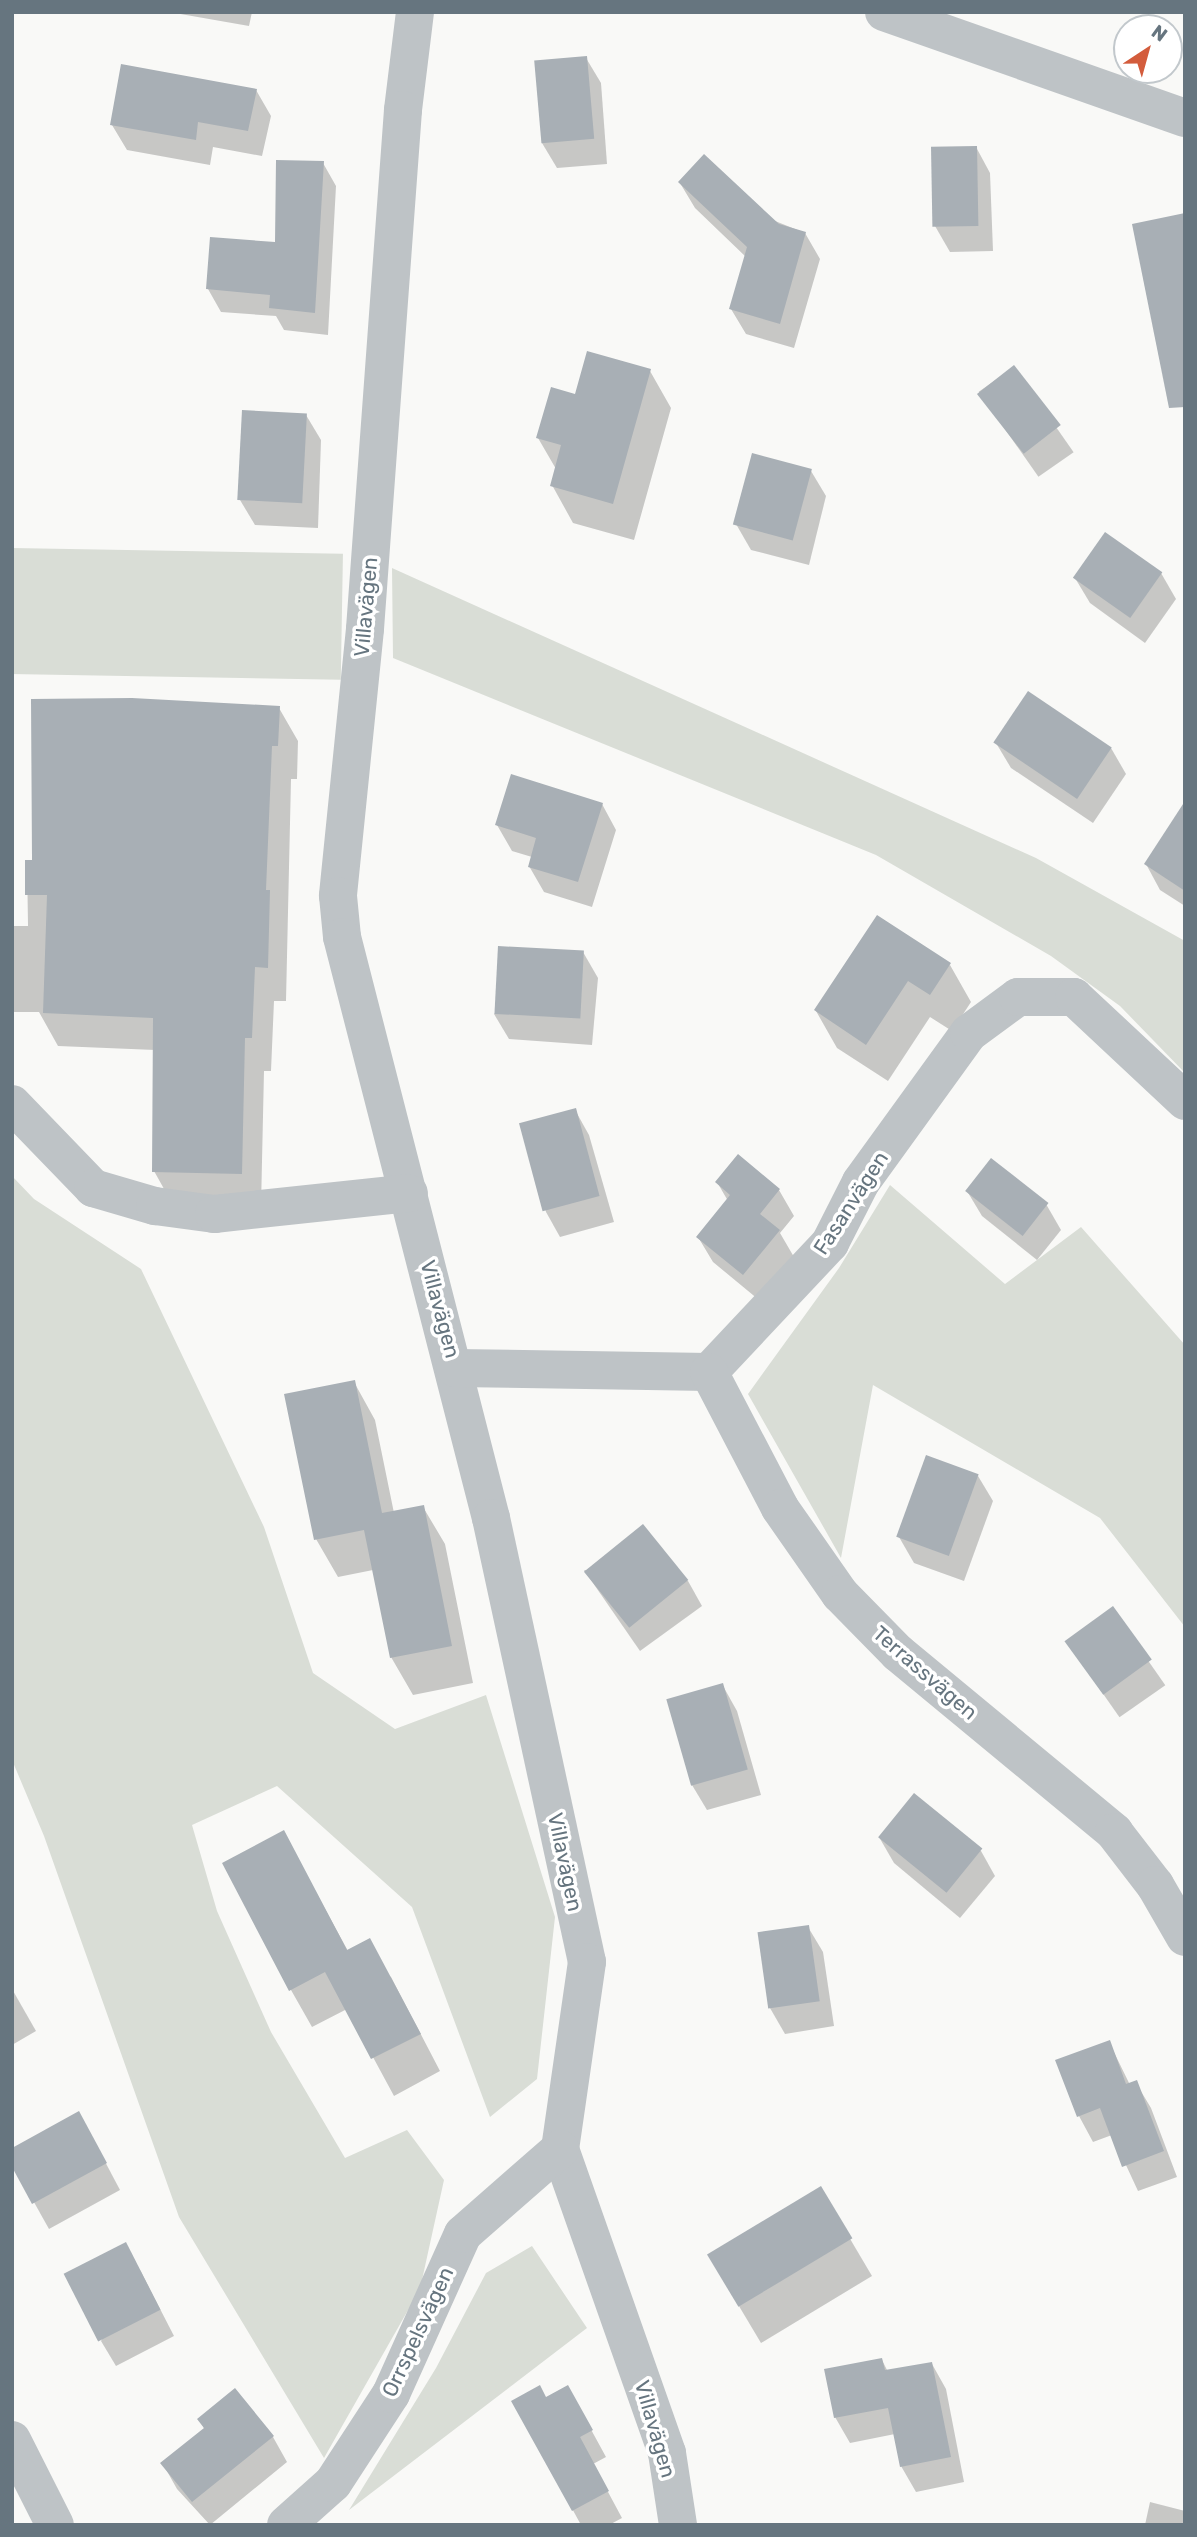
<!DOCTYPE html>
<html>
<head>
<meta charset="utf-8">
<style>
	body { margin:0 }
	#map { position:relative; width:1197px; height:2537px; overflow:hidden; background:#f9f9f7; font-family:Rubik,sans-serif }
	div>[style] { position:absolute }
	.green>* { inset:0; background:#d9ddd6; transform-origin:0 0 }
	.shadow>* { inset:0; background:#0003; transform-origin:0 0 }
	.building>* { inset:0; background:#a8afb5; transform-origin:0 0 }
	.minor>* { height:38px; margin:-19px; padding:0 19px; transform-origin:19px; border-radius:19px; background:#bec3c6 }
	.tertiary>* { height:38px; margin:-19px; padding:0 19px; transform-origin:19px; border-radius:19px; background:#bec3c6 }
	span { translate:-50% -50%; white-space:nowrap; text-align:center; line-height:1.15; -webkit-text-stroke:7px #fff; paint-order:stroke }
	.street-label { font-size:21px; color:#66757f }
	.frame { position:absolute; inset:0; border:14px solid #66757f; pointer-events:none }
	.north { position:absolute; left:1113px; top:14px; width:70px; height:70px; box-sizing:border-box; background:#fff; border:2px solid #c2c8cc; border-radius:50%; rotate:36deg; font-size:19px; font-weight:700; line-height:28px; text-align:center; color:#66757f }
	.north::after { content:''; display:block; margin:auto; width:24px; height:32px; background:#d35c3c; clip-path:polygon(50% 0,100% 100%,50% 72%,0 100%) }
</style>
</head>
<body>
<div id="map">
	<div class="green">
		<div style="left:12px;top:548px;width:331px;height:126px;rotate:1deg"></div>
		<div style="clip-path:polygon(392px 568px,1036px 858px,1185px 941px,1185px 1073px,1120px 1006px,1051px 956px,876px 855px,393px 658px)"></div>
		<div style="clip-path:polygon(12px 1176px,34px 1199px,141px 1269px,264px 1527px,313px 1673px,395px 1729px,486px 1695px,555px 1917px,537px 2079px,490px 2117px,412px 1907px,277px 1786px,192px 1825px,217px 1911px,271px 2032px,345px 2158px,407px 2130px,444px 2180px,420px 2289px,324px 2458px,179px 2217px,44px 1836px,12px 1760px)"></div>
		<div style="clip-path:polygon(890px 1185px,1005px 1284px,1081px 1227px,1185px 1345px,1185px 1627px,1100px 1518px,873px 1385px,841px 1558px,748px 1394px,839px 1268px)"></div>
		<div style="clip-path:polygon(532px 2246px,587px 2328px,349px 2510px,436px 2368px,486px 2273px)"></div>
	</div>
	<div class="shadow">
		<div style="clip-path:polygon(169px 12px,252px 12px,249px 26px)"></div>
		<div style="clip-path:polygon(586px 58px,601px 83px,607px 164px,557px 168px,542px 143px)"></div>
		<div style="clip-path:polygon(256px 90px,271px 116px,262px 156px,213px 147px,210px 165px,127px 150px,112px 125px)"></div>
		<div style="clip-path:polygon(976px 147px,990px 173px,993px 251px,950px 252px,935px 226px)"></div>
		<div style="clip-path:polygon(323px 163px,336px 186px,328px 335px,284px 330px,276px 316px,221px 312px,208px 289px,276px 244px)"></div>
		<div style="clip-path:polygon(680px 183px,805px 233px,820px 259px,794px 348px,746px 334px,731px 309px,746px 257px,695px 208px)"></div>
		<div style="left:1014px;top:367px;width:104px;height:43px;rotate:55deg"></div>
		<div style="clip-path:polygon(650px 371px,671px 408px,634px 540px,573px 523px,552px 485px,556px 469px,538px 438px,576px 396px)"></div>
		<div style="clip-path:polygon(306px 415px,321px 440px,318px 528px,255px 525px,240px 500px)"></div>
		<div style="clip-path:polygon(811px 471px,826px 496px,809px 565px,751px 550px,736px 524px)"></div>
		<div style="clip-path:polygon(1161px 573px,1176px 599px,1145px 643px,1090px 603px,1075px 578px)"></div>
		<div style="clip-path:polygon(279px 708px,298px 741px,297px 779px,291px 779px,286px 1001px,274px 1001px,271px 1071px,264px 1071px,261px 1207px,173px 1205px,154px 1171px,155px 1050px,58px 1046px,39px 1012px,12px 1012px,12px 926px,28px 926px,27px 861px,34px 861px)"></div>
		<div style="clip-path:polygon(996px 743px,1111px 748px,1126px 774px,1093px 823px,1011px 768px)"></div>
		<div style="clip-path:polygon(602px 804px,616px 830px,592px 907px,544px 892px,529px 866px,532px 857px,512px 851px,497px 825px)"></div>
		<div style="clip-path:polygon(1185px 824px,1185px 906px,1160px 890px,1146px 864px)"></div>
		<div style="clip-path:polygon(583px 952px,598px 978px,592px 1045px,509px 1039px,494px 1014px)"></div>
		<div style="clip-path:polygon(950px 965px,971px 1002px,952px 1031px,930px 1017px,888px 1081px,837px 1048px,816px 1011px)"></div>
		<div style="clip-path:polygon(575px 1110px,589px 1135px,614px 1222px,560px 1237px,546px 1212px,522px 1125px)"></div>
		<div style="clip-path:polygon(717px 1182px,779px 1190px,794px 1216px,780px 1233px,794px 1257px,759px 1300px,713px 1262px,698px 1237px,728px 1201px)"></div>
		<div style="clip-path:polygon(967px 1191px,1046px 1204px,1061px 1230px,1037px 1260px,982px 1216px)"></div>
		<div style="clip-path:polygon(354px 1382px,375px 1420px,394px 1513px,423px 1507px,445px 1544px,473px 1683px,413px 1695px,391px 1657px,373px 1570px,338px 1577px,316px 1539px)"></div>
		<div style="clip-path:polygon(978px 1476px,993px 1501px,964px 1581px,914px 1563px,899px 1537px)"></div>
		<div style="clip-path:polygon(584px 1570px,688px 1581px,702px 1606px,640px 1651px)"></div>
		<div style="left:1112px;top:1609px;width:93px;height:56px;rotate:55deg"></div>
		<div style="clip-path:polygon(723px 1686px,737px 1711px,761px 1795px,707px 1810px,692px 1785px)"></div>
		<div style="clip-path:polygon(283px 1832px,348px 1951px,391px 1977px,440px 2071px,394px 2096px,347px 2009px,312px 2027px,291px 1990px)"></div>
		<div style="clip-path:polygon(879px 1837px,981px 1851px,995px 1876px,960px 1918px,894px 1863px)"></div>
		<div style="clip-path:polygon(808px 1927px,823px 1952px,834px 2026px,785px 2034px,770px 2008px)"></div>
		<div style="clip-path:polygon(12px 1989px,36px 2031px,12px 2045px)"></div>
		<div style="clip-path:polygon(1109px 2042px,1130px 2085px,1136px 2083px,1151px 2108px,1177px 2177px,1138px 2191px,1112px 2135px,1093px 2142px,1079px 2116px)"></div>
		<div style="clip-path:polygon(93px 2139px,120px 2190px,49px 2229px,12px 2163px)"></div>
		<div style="clip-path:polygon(820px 2188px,872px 2276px,761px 2343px,730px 2291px)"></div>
		<div style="clip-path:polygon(140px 2270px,174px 2336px,116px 2366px,101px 2341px)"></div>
		<div style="clip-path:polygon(882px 2360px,888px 2372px,932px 2364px,946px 2389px,964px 2482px,916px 2492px,901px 2466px,895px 2434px,850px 2443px,835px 2417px)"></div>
		<div style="clip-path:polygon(546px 2399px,582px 2413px,606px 2457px,593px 2464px,622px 2518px,609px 2525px,581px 2525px,514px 2402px)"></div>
		<div style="clip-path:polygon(199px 2419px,273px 2437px,287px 2462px,210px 2525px,177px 2489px,163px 2464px,205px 2430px)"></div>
		<div style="clip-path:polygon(1150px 2502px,1185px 2511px,1185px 2525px,1145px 2525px)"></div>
	</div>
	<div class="building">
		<div style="left:587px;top:56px;width:83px;height:53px;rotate:85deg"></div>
		<div style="clip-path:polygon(121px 64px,257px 89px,248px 131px,198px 122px,196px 140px,110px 125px)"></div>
		<div style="left:977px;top:146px;width:80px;height:46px;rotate:89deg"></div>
		<div style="clip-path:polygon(704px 154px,779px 224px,806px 232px,780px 324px,729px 309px,747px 247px,678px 182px)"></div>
		<div style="clip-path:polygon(276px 160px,324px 161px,315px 313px,269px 308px,270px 295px,206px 289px,210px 237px,275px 242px)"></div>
		<div style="clip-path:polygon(1185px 213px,1185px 407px,1169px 408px,1132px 224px)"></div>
		<div style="clip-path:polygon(587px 351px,651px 369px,613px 504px,550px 486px,561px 445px,536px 438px,551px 387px,575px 394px)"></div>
		<div style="left:1014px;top:365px;width:76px;height:47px;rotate:52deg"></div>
		<div style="left:242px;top:410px;width:65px;height:90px;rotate:3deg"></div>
		<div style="left:752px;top:453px;width:62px;height:74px;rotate:15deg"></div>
		<div style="left:1105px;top:532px;width:70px;height:56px;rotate:35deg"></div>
		<div style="left:1028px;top:691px;width:101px;height:62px;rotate:34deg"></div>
		<div style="clip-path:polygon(132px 698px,280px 706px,278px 746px,272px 746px,266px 890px,270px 890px,268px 968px,255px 967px,252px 1038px,245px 1038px,242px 1174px,152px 1172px,153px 1018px,43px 1013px,47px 895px,25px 895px,25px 860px,32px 860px,31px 699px)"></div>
		<div style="clip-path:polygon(511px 774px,603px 803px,578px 882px,528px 867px,536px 838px,495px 825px)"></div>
		<div style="clip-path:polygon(1185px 801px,1185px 891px,1144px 864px)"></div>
		<div style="clip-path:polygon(877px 915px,951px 963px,930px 995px,908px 981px,866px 1045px,814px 1010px)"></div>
		<div style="left:498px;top:946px;width:86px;height:68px;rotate:3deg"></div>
		<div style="left:576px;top:1108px;width:91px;height:59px;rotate:75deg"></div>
		<div style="clip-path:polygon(738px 1154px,780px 1189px,760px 1214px,780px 1230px,743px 1275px,696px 1237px,730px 1195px,715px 1182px)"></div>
		<div style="left:991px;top:1158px;width:73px;height:42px;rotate:38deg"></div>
		<div style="clip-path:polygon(355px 1380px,382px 1513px,424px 1505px,452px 1646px,390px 1658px,364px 1530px,314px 1540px,284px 1394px)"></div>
		<div style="left:926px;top:1455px;width:56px;height:87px;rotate:20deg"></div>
		<div style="left:643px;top:1524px;width:72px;height:76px;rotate:51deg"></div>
		<div style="left:1113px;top:1606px;width:66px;height:60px;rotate:54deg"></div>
		<div style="left:723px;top:1683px;width:90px;height:59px;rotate:74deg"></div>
		<div style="left:914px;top:1793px;width:88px;height:57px;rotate:39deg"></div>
		<div style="clip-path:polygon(284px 1830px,347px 1950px,370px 1938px,421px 2034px,371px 2059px,325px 1972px,289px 1991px,222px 1863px)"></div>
		<div style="left:809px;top:1925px;width:77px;height:52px;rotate:82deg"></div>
		<div style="clip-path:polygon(1110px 2040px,1126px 2084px,1137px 2080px,1164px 2151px,1122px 2167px,1100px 2108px,1077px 2117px,1055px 2060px)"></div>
		<div style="clip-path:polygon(79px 2111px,107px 2163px,32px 2204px,12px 2167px,12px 2148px)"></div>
		<div style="left:821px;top:2186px;width:61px;height:133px;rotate:59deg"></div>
		<div style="left:126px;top:2242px;width:76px;height:70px;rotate:63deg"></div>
		<div style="clip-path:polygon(882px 2358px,885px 2370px,932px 2362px,951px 2457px,900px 2467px,888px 2408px,834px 2418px,824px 2369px)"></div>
		<div style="clip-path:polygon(540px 2385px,546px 2397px,568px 2385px,593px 2430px,580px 2437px,609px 2491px,572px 2511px,511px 2401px)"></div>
		<div style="clip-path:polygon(235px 2388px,274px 2436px,192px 2502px,160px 2463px,204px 2428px,197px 2419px)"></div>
	</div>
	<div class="minor">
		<div style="left:415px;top:12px;width:99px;rotate:97deg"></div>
		<div style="left:403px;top:110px;width:520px;rotate:94.19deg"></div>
		<div style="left:365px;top:629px;width:268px;rotate:95.8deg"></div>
		<div style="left:338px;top:896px;width:41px;rotate:84.4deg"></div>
		<div style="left:342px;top:937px;width:600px;rotate:75.62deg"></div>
		<div style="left:491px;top:1518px;width:454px;rotate:77.8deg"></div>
		<div style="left:587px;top:1962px;width:189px;rotate:98.2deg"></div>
		<div style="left:560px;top:2149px;width:322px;rotate:70.6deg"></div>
		<div style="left:667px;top:2453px;width:73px;rotate:81.3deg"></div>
		<div style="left:12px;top:1104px;width:117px;rotate:46deg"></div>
		<div style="left:93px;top:1188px;width:65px;rotate:16.2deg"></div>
		<div style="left:155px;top:1206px;width:60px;rotate:7.7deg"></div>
		<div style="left:214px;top:1214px;width:196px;rotate:-6.1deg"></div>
		<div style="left:455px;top:1368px;width:254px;rotate:0.9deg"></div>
		<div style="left:709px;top:1372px;width:177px;rotate:-46.8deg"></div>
		<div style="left:830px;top:1243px;width:68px;rotate:-63.1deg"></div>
		<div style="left:861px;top:1182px;width:184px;rotate:-54.1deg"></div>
		<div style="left:969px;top:1033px;width:61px;rotate:-36.3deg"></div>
		<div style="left:1018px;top:997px;width:56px"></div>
		<div style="left:1074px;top:997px;width:152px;rotate:43.1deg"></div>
		<div style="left:709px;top:1372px;width:153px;rotate:62.4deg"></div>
		<div style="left:780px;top:1508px;width:105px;rotate:55.1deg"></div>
		<div style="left:840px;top:1594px;width:83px;rotate:45.5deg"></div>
		<div style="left:898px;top:1653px;width:281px;rotate:39.6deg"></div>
		<div style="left:1114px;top:1832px;width:67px;rotate:52.3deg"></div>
		<div style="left:1155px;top:1885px;width:60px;rotate:60deg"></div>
		<div style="left:12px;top:2440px;width:95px;rotate:63.2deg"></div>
		<div style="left:286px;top:2525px;width:63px;rotate:-41.8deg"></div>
		<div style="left:333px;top:2483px;width:106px;rotate:-56.9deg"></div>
		<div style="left:391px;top:2394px;width:175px;rotate:-65.8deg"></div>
		<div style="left:463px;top:2234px;width:129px;rotate:-41.2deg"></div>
	</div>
	<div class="tertiary">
		<div style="left:884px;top:12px;width:319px;rotate:19.4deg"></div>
	</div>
	<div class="street-label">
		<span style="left:366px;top:607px;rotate:-85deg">Villavägen</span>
		<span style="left:851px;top:1203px;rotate:-57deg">Fasanvägen</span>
		<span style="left:440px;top:1309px;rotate:75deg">Villavägen</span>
		<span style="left:925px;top:1673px;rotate:41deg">Terrassvägen</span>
		<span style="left:565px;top:1862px;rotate:78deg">Villavägen</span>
		<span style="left:418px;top:2332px;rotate:-65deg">Orrspelsvägen</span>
		<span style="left:655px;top:2429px;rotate:74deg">Villavägen</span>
	</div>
	<div class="frame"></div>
	<div class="north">N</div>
</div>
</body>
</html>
